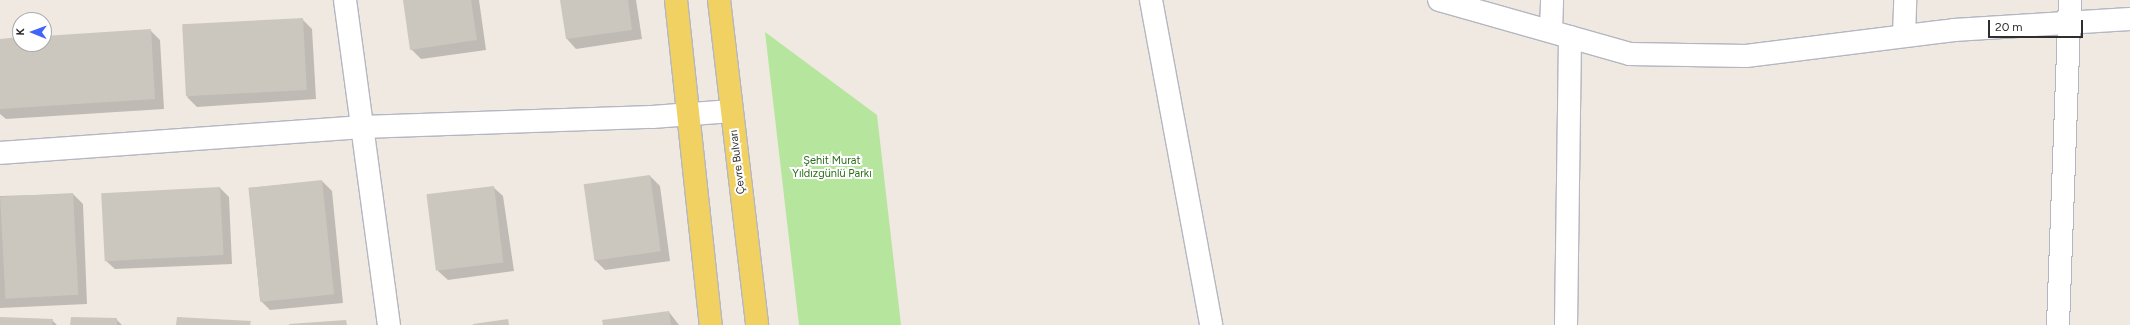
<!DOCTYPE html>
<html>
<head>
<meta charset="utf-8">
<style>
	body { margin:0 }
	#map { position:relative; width:2130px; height:325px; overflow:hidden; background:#efe9e1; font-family:Figtree,sans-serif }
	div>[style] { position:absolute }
	.green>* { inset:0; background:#b6e59e }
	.shadow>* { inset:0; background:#0003 }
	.building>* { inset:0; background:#cbc7bf; transform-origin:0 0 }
	.roads { filter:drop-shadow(1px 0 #b4b7c1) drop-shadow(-1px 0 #b4b7c1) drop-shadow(0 1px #b4b7c1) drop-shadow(0 -1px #b4b7c1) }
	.minor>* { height:22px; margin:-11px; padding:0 11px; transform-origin:11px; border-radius:11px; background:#fff }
	.major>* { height:22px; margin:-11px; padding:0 11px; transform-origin:11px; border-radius:11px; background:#f2d163 }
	span { translate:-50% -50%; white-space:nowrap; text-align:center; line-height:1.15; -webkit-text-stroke:4px #fff; paint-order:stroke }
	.street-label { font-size:11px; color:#2e2e2e }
	.park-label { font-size:11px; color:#2c6e1b }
	.north { position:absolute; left:12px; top:12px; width:40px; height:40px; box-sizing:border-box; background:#fff; border:1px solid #ababab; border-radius:50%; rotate:271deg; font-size:11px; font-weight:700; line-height:16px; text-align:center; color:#2e2e2e }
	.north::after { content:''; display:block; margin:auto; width:14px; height:18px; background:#4264fb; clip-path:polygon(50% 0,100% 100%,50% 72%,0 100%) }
	.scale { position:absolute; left:1988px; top:20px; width:95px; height:18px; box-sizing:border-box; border:2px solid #2e2e2e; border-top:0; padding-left:5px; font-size:12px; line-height:14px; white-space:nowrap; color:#2e2e2e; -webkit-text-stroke:3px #fff; paint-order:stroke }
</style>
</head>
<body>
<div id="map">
	<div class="green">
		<div style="clip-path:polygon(765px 32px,877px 115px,901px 325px,799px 325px)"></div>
	</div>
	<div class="shadow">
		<div style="clip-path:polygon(404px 0,479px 0,486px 50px,421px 59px,411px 49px)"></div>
		<div style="clip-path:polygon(561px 0,636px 0,642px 39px,576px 49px,567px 39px)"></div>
		<div style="clip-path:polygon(302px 19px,312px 29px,316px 99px,197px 107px,187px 97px)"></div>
		<div style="clip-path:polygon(150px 30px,160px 40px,164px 109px,6px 119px,0 114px,0 40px,20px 38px,20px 44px,44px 44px,44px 37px)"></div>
		<div style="clip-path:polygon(650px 176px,660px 186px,670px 261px,605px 270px,595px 260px)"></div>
		<div style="clip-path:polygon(322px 181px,332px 191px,343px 303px,270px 310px,260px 300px,249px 188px)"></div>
		<div style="clip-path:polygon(493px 187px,503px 196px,514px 271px,448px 280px,438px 271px)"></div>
		<div style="clip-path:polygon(220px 188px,229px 197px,232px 264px,115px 269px,105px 260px)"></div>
		<div style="clip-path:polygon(73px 194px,83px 204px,87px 304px,0 308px,0 196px)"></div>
		<div style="clip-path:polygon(669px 312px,679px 325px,604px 325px)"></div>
		<div style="clip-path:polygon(0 318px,52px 320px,57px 325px,0 325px)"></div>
		<div style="clip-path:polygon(116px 319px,122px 325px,71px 325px)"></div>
	</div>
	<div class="building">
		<div style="clip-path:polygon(403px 0,471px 0,477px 40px,410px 50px)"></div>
		<div style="clip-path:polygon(560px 0,628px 0,632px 30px,566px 39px)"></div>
		<div style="left:303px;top:18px;width:72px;height:121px;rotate:87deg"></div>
		<div style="clip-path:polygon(151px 29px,155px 99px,0 109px,0 39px,20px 37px,20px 44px,44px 44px,44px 36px)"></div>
		<div style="left:650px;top:175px;width:77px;height:67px;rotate:82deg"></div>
		<div style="left:322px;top:180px;width:115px;height:74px;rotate:84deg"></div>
		<div style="left:494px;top:186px;width:77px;height:68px;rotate:83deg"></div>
		<div style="left:220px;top:187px;width:68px;height:119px;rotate:87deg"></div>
		<div style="left:73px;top:193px;width:102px;height:73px;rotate:87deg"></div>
		<div style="clip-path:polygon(669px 311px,671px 325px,603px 325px,602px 320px)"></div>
		<div style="clip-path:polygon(0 317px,53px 319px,52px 325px,0 325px)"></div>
		<div style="clip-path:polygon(71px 317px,117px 318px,117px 325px,70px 325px)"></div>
		<div style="clip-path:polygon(177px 317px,251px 321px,250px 325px,176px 325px)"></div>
		<div style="clip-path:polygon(508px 319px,509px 325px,473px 325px,473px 324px)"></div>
		<div style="clip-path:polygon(346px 320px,347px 325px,289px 325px,289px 324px)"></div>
	</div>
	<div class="roads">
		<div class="minor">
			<div style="left:345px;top:0;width:328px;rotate:82.3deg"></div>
			<div style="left:1151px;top:0;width:330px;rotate:79.5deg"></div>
			<div style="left:1439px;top:0;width:198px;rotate:15.8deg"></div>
			<div style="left:1630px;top:54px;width:116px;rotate:1deg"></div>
			<div style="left:1746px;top:56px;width:210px;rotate:-7.1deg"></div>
			<div style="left:1954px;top:30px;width:176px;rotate:-3.6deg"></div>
			<div style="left:1551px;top:31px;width:31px;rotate:-88deg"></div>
			<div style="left:1904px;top:36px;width:36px;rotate:-88deg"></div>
			<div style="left:0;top:153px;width:363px;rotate:-4.1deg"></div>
			<div style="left:362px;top:127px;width:290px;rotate:-2deg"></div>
			<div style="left:652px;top:117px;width:80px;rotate:-4.3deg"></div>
			<div style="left:1566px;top:325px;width:288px;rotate:-89.2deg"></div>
			<div style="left:2058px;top:325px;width:325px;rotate:-87.9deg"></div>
		</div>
		<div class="major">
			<div style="left:676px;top:0;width:327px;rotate:83.9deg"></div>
			<div style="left:719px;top:0;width:327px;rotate:83.3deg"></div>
		</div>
	</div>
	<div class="street-label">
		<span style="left:738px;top:162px;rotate:-97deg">Çevre Bulvarı</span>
	</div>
	<div class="park-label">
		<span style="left:832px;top:168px">Şehit Murat<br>Yıldızgünlü Parkı</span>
	</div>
	<div class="north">K</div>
	<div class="scale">20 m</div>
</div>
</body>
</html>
